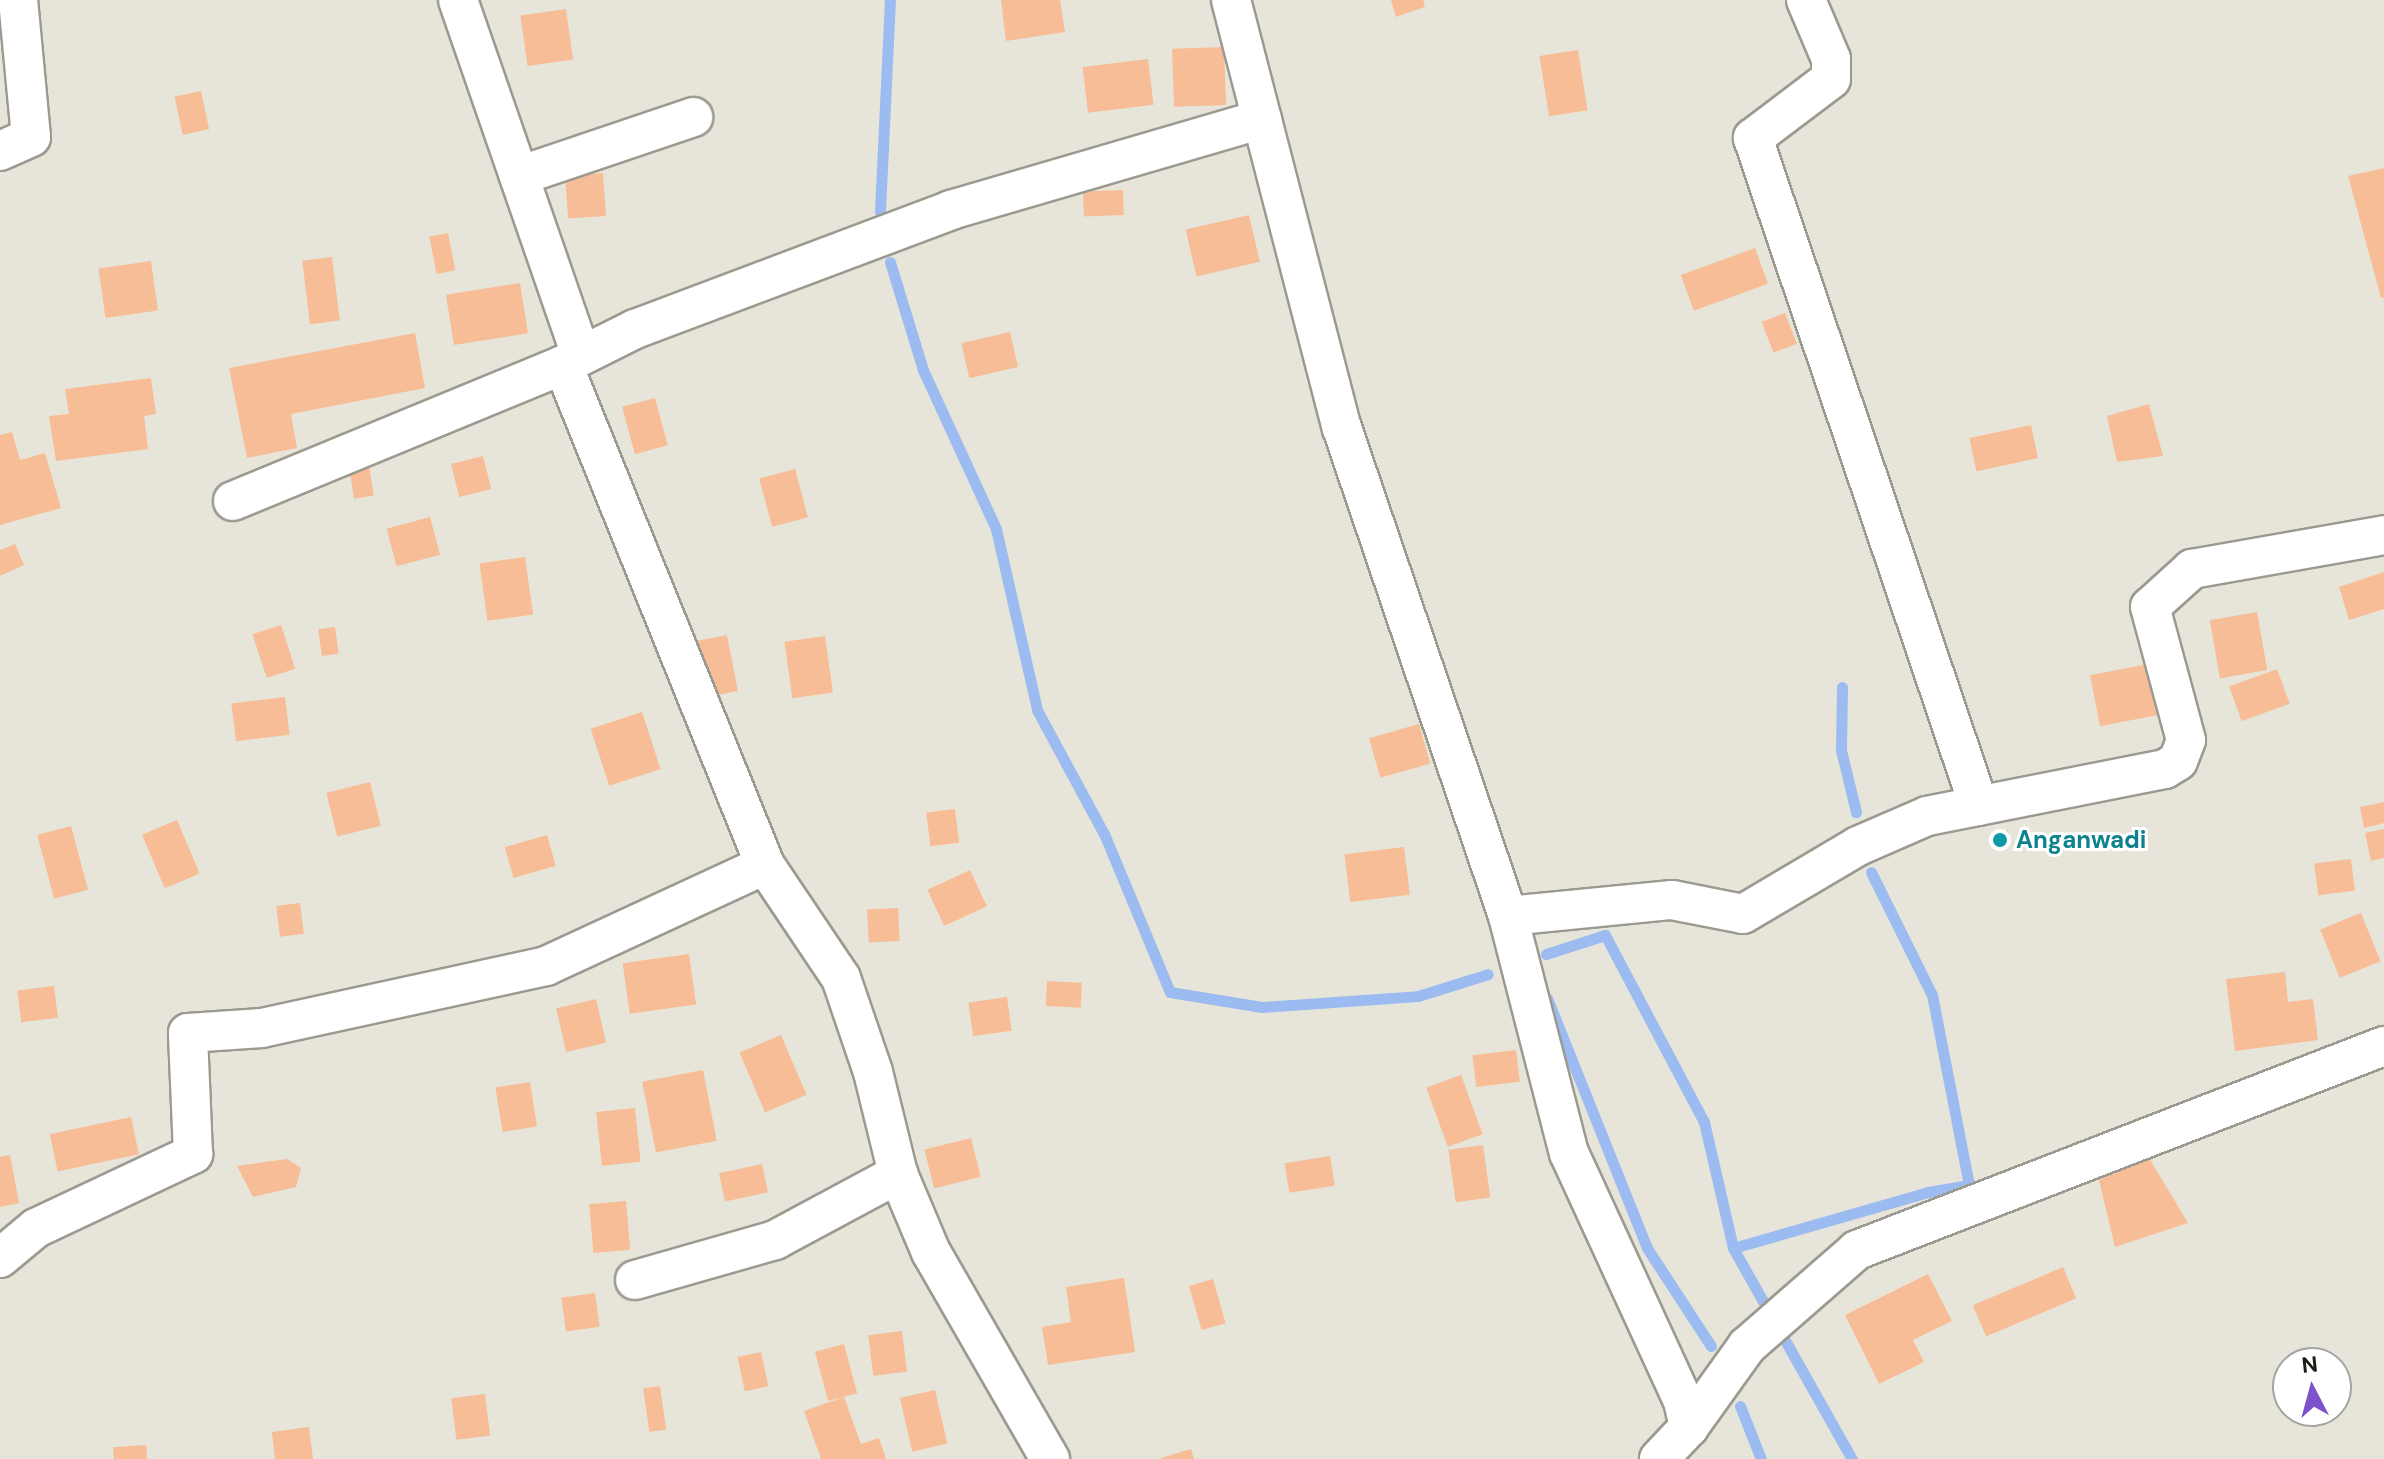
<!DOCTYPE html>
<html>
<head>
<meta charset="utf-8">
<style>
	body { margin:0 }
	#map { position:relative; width:2384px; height:1459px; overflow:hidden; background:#e7e5d9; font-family:"DM Sans",sans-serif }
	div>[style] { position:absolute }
	.stream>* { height:11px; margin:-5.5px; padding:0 5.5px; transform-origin:5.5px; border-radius:5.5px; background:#9cbbf1 }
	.building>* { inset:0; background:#f7bd96; transform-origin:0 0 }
	.roads { filter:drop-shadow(2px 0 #9c9a90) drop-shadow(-2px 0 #9c9a90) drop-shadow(0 2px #9c9a90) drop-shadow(0 -2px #9c9a90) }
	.street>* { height:38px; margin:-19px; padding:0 19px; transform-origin:19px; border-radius:19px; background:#fff }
	.dots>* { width:22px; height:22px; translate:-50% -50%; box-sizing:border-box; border:4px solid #fff; border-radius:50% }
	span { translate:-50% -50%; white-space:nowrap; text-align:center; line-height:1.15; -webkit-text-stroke:6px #fff; paint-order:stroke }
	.culture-label { font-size:24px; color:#0d838f; font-weight:700 }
	.left { translate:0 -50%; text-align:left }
	.north { position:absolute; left:2272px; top:1347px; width:80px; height:80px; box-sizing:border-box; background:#fff; border:2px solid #a4a4a2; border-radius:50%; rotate:354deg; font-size:22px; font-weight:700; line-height:32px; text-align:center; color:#1c1b17 }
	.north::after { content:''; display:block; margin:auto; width:28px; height:36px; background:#7e52cb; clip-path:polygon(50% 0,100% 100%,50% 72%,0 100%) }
</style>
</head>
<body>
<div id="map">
	<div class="stream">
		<div style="left:880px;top:211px;width:211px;rotate:-87.3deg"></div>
		<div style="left:890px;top:262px;width:113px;rotate:73deg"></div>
		<div style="left:923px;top:370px;width:175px;rotate:65.3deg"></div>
		<div style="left:996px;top:529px;width:186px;rotate:77.2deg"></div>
		<div style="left:1037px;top:710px;width:143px;rotate:61.6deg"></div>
		<div style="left:1105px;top:836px;width:169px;rotate:67.4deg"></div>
		<div style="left:1170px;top:992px;width:93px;rotate:9.3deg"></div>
		<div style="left:1262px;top:1007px;width:156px;rotate:-4deg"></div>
		<div style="left:1418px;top:996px;width:73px;rotate:-17.4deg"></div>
		<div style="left:1842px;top:687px;width:63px;rotate:90.9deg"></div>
		<div style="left:1841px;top:750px;width:64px;rotate:76.4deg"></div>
		<div style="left:1546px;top:954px;width:62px;rotate:-17.9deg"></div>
		<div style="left:1605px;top:935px;width:212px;rotate:62.1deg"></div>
		<div style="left:1704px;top:1122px;width:129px;rotate:77deg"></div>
		<div style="left:1733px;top:1248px;width:242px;rotate:60.6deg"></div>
		<div style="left:1547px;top:998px;width:269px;rotate:68.2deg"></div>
		<div style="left:1647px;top:1248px;width:117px;rotate:56.9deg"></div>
		<div style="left:1733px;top:1248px;width:203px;rotate:-16deg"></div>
		<div style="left:1928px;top:1192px;width:42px;rotate:-9.7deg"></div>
		<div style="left:1969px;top:1185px;width:194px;rotate:-101deg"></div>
		<div style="left:1932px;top:995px;width:137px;rotate:-116.4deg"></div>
		<div style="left:1740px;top:1406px;width:57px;rotate:68.4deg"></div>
	</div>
	<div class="building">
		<div style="clip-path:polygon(1001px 0,1060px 0,1065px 32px,1006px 41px)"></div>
		<div style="clip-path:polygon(1391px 0,1423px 0,1425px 7px,1396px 17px)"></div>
		<div style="left:566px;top:9px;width:51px;height:46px;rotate:82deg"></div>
		<div style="left:1224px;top:47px;width:58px;height:52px;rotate:88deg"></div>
		<div style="left:1578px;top:50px;width:61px;height:39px;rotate:81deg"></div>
		<div style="left:1148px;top:59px;width:46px;height:66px;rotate:83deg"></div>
		<div style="left:201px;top:91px;width:39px;height:27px;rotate:78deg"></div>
		<div style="clip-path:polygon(2384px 168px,2384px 298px,2381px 298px,2348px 176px)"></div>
		<div style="left:603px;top:173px;width:43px;height:38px;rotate:86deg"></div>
		<div style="left:1123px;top:190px;width:25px;height:40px;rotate:88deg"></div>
		<div style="left:1249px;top:215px;width:48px;height:65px;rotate:77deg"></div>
		<div style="left:448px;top:233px;width:38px;height:19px;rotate:79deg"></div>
		<div style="left:1755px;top:248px;width:38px;height:79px;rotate:70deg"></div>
		<div style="left:332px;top:257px;width:64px;height:30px;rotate:83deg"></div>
		<div style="left:151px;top:261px;width:50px;height:53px;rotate:82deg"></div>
		<div style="left:520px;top:283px;width:51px;height:75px;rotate:81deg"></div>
		<div style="left:1785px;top:313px;width:33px;height:25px;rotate:69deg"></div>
		<div style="left:1010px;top:332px;width:36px;height:50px;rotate:77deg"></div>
		<div style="clip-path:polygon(415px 333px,425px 388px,291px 414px,297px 448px,247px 458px,229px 368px)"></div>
		<div style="clip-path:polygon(151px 378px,156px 414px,144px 416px,148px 449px,56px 461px,49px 416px,69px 414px,65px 389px)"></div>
		<div style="left:655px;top:398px;width:49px;height:34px;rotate:75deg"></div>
		<div style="clip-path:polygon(2149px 404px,2163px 456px,2117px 462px,2107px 416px)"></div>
		<div style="left:2031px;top:425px;width:34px;height:63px;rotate:78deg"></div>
		<div style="clip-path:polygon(12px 432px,20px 460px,45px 453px,61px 508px,0 525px,0 435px)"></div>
		<div style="left:483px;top:456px;width:34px;height:33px;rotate:76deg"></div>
		<div style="left:368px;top:459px;width:37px;height:20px;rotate:81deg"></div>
		<div style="left:795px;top:469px;width:50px;height:37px;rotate:75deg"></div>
		<div style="left:430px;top:517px;width:39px;height:45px;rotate:75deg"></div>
		<div style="clip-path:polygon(15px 544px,24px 565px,0 576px,0 550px)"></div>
		<div style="left:525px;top:557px;width:58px;height:46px;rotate:82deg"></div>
		<div style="clip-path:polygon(2384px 572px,2384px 609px,2349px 620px,2339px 587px)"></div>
		<div style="left:2257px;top:612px;width:59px;height:48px;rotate:80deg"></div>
		<div style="left:281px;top:625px;width:46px;height:30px;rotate:72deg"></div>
		<div style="left:335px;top:627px;width:27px;height:17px;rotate:82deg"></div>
		<div style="left:727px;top:635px;width:57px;height:39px;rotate:79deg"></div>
		<div style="left:825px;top:636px;width:57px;height:41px;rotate:82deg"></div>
		<div style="left:2148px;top:664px;width:52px;height:59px;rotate:79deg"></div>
		<div style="left:2277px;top:669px;width:37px;height:51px;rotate:70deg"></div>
		<div style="left:285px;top:697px;width:38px;height:54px;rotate:83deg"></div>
		<div style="left:642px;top:712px;width:60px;height:54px;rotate:72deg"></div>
		<div style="left:1419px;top:724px;width:41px;height:52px;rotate:74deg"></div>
		<div style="left:370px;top:782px;width:45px;height:45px;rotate:76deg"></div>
		<div style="clip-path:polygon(2384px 802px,2384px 823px,2364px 828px,2360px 807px)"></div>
		<div style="left:955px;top:809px;width:34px;height:29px;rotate:83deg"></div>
		<div style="left:177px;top:820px;width:58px;height:38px;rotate:67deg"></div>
		<div style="left:71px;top:826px;width:66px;height:35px;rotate:75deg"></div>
		<div style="clip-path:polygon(2384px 829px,2384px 858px,2371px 861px,2365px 833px)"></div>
		<div style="clip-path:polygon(2008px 830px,2010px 845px,1992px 847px,1990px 835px)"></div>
		<div style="left:547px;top:835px;width:32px;height:44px;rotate:74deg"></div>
		<div style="left:1404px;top:847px;width:48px;height:60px;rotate:83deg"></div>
		<div style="left:2351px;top:859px;width:32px;height:37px;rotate:83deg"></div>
		<div style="left:970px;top:870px;width:40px;height:47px;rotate:65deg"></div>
		<div style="left:300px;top:903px;width:31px;height:24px;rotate:83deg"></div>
		<div style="left:898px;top:908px;width:33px;height:31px;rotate:87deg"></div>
		<div style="left:2361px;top:913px;width:52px;height:44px;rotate:68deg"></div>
		<div style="left:689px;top:954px;width:51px;height:67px;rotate:82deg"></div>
		<div style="clip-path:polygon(2285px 972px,2288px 1002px,2313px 999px,2318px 1040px,2235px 1051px,2226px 979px)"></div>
		<div style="left:1047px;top:981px;width:35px;height:25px;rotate:3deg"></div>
		<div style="left:54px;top:986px;width:32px;height:37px;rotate:83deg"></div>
		<div style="left:1007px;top:997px;width:34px;height:39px;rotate:82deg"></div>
		<div style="left:596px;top:999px;width:45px;height:41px;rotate:77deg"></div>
		<div style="left:781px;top:1035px;width:65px;height:45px;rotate:67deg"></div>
		<div style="left:1516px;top:1050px;width:32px;height:44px;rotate:83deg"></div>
		<div style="left:703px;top:1070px;width:72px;height:62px;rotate:79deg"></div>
		<div style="left:1461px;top:1075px;width:63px;height:37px;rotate:70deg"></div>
		<div style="left:530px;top:1082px;width:45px;height:35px;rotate:81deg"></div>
		<div style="left:635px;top:1108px;width:54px;height:39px;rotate:84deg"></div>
		<div style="left:131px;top:1117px;width:38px;height:83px;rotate:78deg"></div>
		<div style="left:971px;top:1138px;width:40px;height:48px;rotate:76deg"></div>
		<div style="left:1483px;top:1145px;width:53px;height:35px;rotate:82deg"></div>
		<div style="clip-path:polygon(10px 1155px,19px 1203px,0 1207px,0 1157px)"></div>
		<div style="left:1330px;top:1156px;width:30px;height:46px;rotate:81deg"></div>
		<div style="clip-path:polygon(2149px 1158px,2188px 1223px,2115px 1247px,2099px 1180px)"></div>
		<div style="clip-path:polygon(287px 1159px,301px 1168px,296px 1187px,253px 1197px,237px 1166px)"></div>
		<div style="left:762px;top:1164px;width:29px;height:44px;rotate:78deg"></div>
		<div style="left:626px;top:1201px;width:49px;height:37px;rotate:85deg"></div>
		<div style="left:2063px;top:1267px;width:34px;height:98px;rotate:67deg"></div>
		<div style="clip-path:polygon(1928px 1274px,1952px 1321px,1913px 1340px,1924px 1362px,1879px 1384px,1845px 1315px)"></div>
		<div style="clip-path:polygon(1124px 1278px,1135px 1352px,1048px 1365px,1042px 1327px,1071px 1322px,1066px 1287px)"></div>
		<div style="left:1213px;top:1279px;width:46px;height:25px;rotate:74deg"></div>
		<div style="left:595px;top:1293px;width:34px;height:34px;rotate:82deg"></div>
		<div style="left:902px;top:1331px;width:41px;height:34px;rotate:83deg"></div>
		<div style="left:844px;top:1344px;width:51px;height:30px;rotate:75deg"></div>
		<div style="left:761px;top:1352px;width:35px;height:24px;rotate:78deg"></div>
		<div style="left:660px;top:1386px;width:44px;height:17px;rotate:82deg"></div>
		<div style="left:935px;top:1390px;width:55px;height:36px;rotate:77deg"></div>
		<div style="left:485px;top:1394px;width:42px;height:34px;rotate:83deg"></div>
		<div style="clip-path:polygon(844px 1397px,861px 1444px,879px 1438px,886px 1459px,821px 1459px,804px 1411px)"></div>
		<div style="clip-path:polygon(309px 1427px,313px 1459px,275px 1459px,272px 1432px)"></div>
		<div style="left:146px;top:1445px;width:14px;height:33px;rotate:86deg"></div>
		<div style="clip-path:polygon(1191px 1449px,1194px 1459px,1161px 1459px,1161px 1458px)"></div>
	</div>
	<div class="roads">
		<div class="street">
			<div style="left:458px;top:0;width:376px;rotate:70.9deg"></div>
			<div style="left:1231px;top:0;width:442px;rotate:75.5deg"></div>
			<div style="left:1342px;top:428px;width:515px;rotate:71.21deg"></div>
			<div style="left:1508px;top:916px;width:245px;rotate:75.6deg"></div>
			<div style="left:1569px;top:1153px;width:273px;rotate:65.3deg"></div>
			<div style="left:1683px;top:1401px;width:27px;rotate:77deg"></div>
			<div style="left:1689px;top:1427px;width:44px;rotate:133.2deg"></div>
			<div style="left:1806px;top:0;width:64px;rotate:67deg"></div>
			<div style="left:1831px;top:59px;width:20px;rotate:90deg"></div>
			<div style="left:1831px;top:79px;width:98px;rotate:142.9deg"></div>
			<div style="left:1753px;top:138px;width:705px;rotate:71.31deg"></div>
			<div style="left:0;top:151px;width:34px;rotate:-24deg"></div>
			<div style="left:31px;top:137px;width:138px;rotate:-95.4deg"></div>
			<div style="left:519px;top:176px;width:184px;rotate:-18.7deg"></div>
			<div style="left:563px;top:365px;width:539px;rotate:68deg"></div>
			<div style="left:765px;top:865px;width:136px;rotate:56.1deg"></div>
			<div style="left:841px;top:978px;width:99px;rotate:71.2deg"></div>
			<div style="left:873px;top:1072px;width:105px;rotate:76.2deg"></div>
			<div style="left:898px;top:1174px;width:85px;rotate:67.1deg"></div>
			<div style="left:931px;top:1252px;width:239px;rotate:60.1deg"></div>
			<div style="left:233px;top:501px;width:357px;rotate:-22.4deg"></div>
			<div style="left:563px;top:365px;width:80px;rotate:-26.6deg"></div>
			<div style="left:635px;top:329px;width:338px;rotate:-20.6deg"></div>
			<div style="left:951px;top:210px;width:324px;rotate:-16.3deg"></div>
			<div style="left:1508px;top:916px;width:165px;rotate:-5.6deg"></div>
			<div style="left:1672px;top:900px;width:72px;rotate:11.2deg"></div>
			<div style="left:1743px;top:914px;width:134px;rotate:-30.6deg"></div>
			<div style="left:1858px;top:846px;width:75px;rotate:-23.5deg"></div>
			<div style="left:1927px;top:816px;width:243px;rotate:-11.2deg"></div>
			<div style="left:2165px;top:769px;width:15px;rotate:-32deg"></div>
			<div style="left:2178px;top:761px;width:22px;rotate:-69deg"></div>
			<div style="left:2186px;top:740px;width:138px;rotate:-105.1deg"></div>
			<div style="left:2150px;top:607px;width:57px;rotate:-42.1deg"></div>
			<div style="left:2192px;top:569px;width:195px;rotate:-10deg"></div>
			<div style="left:0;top:1258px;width:47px;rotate:-39.8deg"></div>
			<div style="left:36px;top:1228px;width:174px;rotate:-25.2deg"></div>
			<div style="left:193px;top:1154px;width:121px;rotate:-92.4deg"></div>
			<div style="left:188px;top:1033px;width:74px;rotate:-3.9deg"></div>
			<div style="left:262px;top:1028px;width:291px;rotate:-12.3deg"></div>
			<div style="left:546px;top:966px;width:241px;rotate:-24.8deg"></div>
			<div style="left:635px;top:1280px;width:146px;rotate:-15.9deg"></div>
			<div style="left:775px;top:1240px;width:140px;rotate:-28.2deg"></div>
			<div style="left:1689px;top:1427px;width:100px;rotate:-54.4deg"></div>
			<div style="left:1747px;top:1346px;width:146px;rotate:-41.1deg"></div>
			<div style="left:1857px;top:1250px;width:565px;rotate:-21.16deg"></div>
		</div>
	</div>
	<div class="dots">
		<div style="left:2000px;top:840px;background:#0f9aa8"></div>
	</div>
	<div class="culture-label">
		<span class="left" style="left:2016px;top:840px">Anganwadi</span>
	</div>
	<div class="north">N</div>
</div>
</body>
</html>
